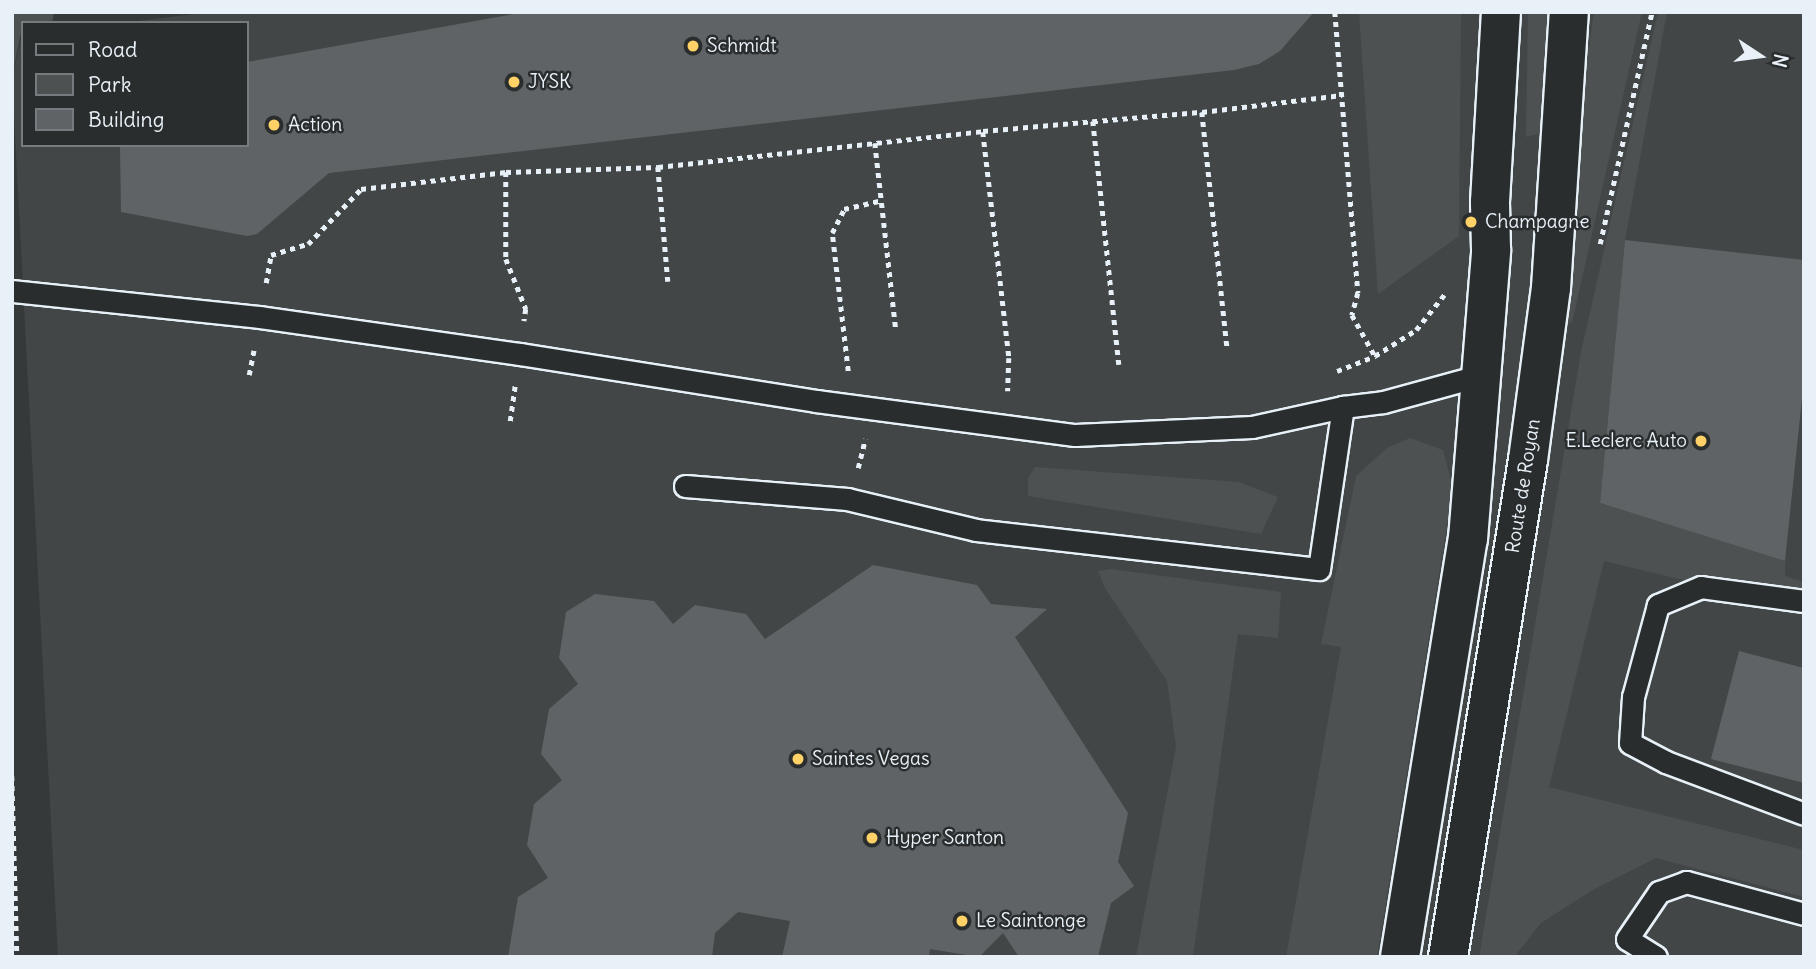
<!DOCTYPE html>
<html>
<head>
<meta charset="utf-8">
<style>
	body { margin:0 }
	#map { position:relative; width:1816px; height:969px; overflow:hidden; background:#35393a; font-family:Delius,sans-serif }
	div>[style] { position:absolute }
	.built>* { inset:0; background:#424647 }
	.green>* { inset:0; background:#4d5152 }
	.building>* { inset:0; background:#5f6365 }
	.path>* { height:4.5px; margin-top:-2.25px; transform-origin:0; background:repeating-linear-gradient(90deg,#e8f1f8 0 5px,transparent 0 10px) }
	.roads { filter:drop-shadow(2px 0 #e8f1f8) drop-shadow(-2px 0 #e8f1f8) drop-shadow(0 2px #e8f1f8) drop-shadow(0 -2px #e8f1f8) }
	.lane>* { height:21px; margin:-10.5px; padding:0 10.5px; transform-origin:10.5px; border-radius:10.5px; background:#2a2d2e }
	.secondary>* { height:38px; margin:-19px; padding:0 19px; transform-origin:19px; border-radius:19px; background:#2a2d2e }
	.dots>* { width:19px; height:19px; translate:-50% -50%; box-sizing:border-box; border:4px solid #2a2d2e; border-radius:50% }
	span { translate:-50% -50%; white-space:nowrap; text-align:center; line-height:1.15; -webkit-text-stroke:5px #2a2d2e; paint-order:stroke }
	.poi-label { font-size:19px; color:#e8f1f8 }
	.left { translate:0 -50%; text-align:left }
	.right { translate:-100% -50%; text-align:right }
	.street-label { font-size:19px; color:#e8f1f8 }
	.frame { position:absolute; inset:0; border:14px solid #e8f1f8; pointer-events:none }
	.legend { position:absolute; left:21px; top:21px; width:228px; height:126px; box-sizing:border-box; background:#2a2d2e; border:2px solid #767b7f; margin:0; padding:9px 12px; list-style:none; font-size:21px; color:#e8f1f8 }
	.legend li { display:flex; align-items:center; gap:14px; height:35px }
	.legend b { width:35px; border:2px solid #767b7f }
	.north { position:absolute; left:1725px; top:21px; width:70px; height:70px; -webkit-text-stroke:5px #2a2d2e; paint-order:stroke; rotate:103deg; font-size:19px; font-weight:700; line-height:28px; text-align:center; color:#e8f1f8 }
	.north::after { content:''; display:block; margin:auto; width:24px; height:32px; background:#e8f1f8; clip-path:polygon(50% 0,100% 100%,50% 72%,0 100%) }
</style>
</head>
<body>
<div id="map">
	<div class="built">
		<i style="clip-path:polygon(210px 12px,1804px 12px,1804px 957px,58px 957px,12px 76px,22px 35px,23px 145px,247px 145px,247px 23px,122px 23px)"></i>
	</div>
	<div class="green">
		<i style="clip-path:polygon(12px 12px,54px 12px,52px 23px,23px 23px,12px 76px)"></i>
		<i style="clip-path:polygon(1359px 12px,1461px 12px,1459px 236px,1378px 294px)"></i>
		<i style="clip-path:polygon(1528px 12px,1547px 12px,1542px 133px,1526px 137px)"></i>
		<i style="clip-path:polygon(1594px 12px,1642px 12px,1572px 323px,1564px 322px,1578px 124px)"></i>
		<i style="clip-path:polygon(1658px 12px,1667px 12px,1625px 240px,1600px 503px,1785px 561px,1785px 576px,1804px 582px,1804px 609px,1604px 561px,1549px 787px,1804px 850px,1804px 897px,1656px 858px,1591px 891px,1541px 923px,1514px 957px,1479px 957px,1581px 352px)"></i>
		<i style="clip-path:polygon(1410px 438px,1443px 450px,1453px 488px,1377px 957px,1286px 957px,1341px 647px,1321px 644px,1356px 476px,1387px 448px)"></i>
		<i style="clip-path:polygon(1035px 467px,1239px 482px,1278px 497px,1261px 534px,1028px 496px,1028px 478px)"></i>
		<i style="clip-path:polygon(1111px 569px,1281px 592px,1278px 638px,1238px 634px,1193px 957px,1136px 957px,1176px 747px,1167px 681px,1105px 588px,1098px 571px)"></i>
	</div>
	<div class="building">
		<i style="clip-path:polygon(525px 12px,1314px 12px,1280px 51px,1259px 64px,1234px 70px,329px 173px,257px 234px,247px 236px,121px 212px,120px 145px,247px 145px,247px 62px)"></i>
		<i style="clip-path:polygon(1625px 240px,1804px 260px,1804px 379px,1785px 561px,1600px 503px)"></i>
		<i style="clip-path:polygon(873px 565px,977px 585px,991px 604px,1047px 609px,1015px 637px,1128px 813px,1118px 862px,1134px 886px,1111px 903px,1098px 957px,1019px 957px,1003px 933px,979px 957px,930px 949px,929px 957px,782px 957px,790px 921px,738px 912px,715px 933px,712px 957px,508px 957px,518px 897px,548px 878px,527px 845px,534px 804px,562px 780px,541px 754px,549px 709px,578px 684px,559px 658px,566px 612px,595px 594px,654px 601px,673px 624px,695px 605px,746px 614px,765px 639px)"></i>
		<i style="clip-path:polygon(1739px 651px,1804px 668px,1804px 783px,1711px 759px)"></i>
	</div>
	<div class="path">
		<i style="left:1335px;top:12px;width:282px;rotate:85.3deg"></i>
		<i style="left:1358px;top:293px;width:23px;rotate:105deg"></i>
		<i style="left:1352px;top:315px;width:47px;rotate:60.7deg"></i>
		<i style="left:1202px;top:112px;width:236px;rotate:83.9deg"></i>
		<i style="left:1093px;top:121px;width:245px;rotate:83.9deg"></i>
		<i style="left:983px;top:132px;width:227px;rotate:83.4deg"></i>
		<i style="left:1009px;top:358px;width:33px;rotate:92deg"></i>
		<i style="left:875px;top:143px;width:188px;rotate:83.6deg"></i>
		<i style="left:658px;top:167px;width:115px;rotate:85deg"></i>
		<i style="left:506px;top:172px;width:87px;rotate:90deg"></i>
		<i style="left:506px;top:259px;width:54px;rotate:68.2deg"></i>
		<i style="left:526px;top:309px;width:12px;rotate:99deg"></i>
		<i style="left:1600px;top:244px;width:238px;rotate:-77.4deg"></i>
		<i style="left:266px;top:283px;width:28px;rotate:-80deg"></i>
		<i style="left:271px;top:255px;width:39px;rotate:-17deg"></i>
		<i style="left:308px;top:244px;width:76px;rotate:-46.1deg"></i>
		<i style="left:361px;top:189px;width:146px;rotate:-6.7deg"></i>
		<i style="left:506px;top:172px;width:152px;rotate:-1.9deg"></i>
		<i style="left:658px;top:167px;width:327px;rotate:-6.3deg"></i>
		<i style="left:983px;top:131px;width:220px;rotate:-5deg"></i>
		<i style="left:1202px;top:112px;width:141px;rotate:-6.9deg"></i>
		<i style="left:848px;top:371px;width:139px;rotate:-96.6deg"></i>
		<i style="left:832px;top:233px;width:27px;rotate:-63deg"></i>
		<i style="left:844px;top:209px;width:39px;rotate:-13deg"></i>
		<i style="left:1337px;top:371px;width:41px;rotate:-21.5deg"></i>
		<i style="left:1375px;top:356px;width:49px;rotate:-32.4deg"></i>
		<i style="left:1416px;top:330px;width:45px;rotate:-51.3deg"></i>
		<i style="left:249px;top:375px;width:25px;rotate:-79deg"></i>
		<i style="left:510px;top:421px;width:36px;rotate:-82deg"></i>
		<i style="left:858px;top:468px;width:30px;rotate:-76deg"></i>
		<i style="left:12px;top:776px;width:181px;rotate:88.4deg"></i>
	</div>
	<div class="roads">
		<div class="lane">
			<i style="left:12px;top:291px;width:249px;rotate:6deg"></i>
			<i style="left:260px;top:317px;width:263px;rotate:8.1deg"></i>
			<i style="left:520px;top:354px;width:300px;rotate:9deg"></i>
			<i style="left:816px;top:401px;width:261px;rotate:7.5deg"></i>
			<i style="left:1075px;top:435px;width:177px;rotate:-2.6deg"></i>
			<i style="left:1252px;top:427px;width:93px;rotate:-12.4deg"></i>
			<i style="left:685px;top:486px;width:163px;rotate:4.6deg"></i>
			<i style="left:847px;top:499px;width:133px;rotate:13.5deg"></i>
			<i style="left:976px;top:530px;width:345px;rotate:6.5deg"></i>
			<i style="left:1319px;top:569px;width:164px;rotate:-81.6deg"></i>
			<i style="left:1343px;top:407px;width:40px;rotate:-7.1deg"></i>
			<i style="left:1383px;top:402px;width:103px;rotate:-15.3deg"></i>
			<i style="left:1804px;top:601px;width:104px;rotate:-172.3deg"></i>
			<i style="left:1701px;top:587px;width:47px;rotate:157.3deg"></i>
			<i style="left:1658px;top:605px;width:95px;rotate:105.2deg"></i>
			<i style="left:1633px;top:697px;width:46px;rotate:93.7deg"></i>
			<i style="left:1630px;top:743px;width:41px;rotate:27.8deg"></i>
			<i style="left:1666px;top:762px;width:147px;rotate:20.6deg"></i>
			<i style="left:1656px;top:957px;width:34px;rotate:-148deg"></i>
			<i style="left:1627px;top:939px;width:57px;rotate:-55.8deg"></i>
			<i style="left:1659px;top:892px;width:29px;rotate:-20deg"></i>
			<i style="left:1686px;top:882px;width:122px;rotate:15.2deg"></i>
		</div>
		<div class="secondary">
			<i style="left:1400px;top:957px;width:423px;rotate:-80.8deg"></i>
			<i style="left:1468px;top:539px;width:290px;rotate:-85.4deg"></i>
			<i style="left:1491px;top:250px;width:48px;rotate:-91.2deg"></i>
			<i style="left:1490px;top:202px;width:190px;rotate:-86.7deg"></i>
			<i style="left:1448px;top:957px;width:503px;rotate:-80.86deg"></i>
			<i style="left:1528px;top:460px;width:174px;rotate:-82.4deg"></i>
			<i style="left:1551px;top:288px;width:277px;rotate:-86.3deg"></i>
		</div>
	</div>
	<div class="dots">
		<i style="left:693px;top:46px;background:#ffd166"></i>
		<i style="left:514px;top:82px;background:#ffd166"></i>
		<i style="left:274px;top:125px;background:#ffd166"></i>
		<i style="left:1471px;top:222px;background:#ffd166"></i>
		<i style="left:1701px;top:441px;background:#ffd166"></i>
		<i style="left:798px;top:759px;background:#ffd166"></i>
		<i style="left:872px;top:838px;background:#ffd166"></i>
		<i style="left:962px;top:921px;background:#ffd166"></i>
	</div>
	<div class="poi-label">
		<span class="left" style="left:707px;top:46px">Schmidt</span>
		<span class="left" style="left:528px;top:82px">JYSK</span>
		<span class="left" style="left:288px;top:125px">Action</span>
		<span class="left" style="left:1485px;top:222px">Champagne</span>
		<span class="right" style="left:1687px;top:441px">E.Leclerc Auto</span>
		<span class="left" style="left:812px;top:759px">Saintes Vegas</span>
		<span class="left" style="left:886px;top:838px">Hyper Santon</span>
		<span class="left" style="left:976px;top:921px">Le Saintonge</span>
	</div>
	<div class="street-label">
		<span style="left:1523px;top:486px;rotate:-81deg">Route de Royan</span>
	</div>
	<div class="frame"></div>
	<ul class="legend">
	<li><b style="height:9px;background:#2a2d2e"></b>Road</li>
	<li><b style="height:19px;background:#4d5152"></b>Park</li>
	<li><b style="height:19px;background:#5f6365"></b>Building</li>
	</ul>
	<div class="north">N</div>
</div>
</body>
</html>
